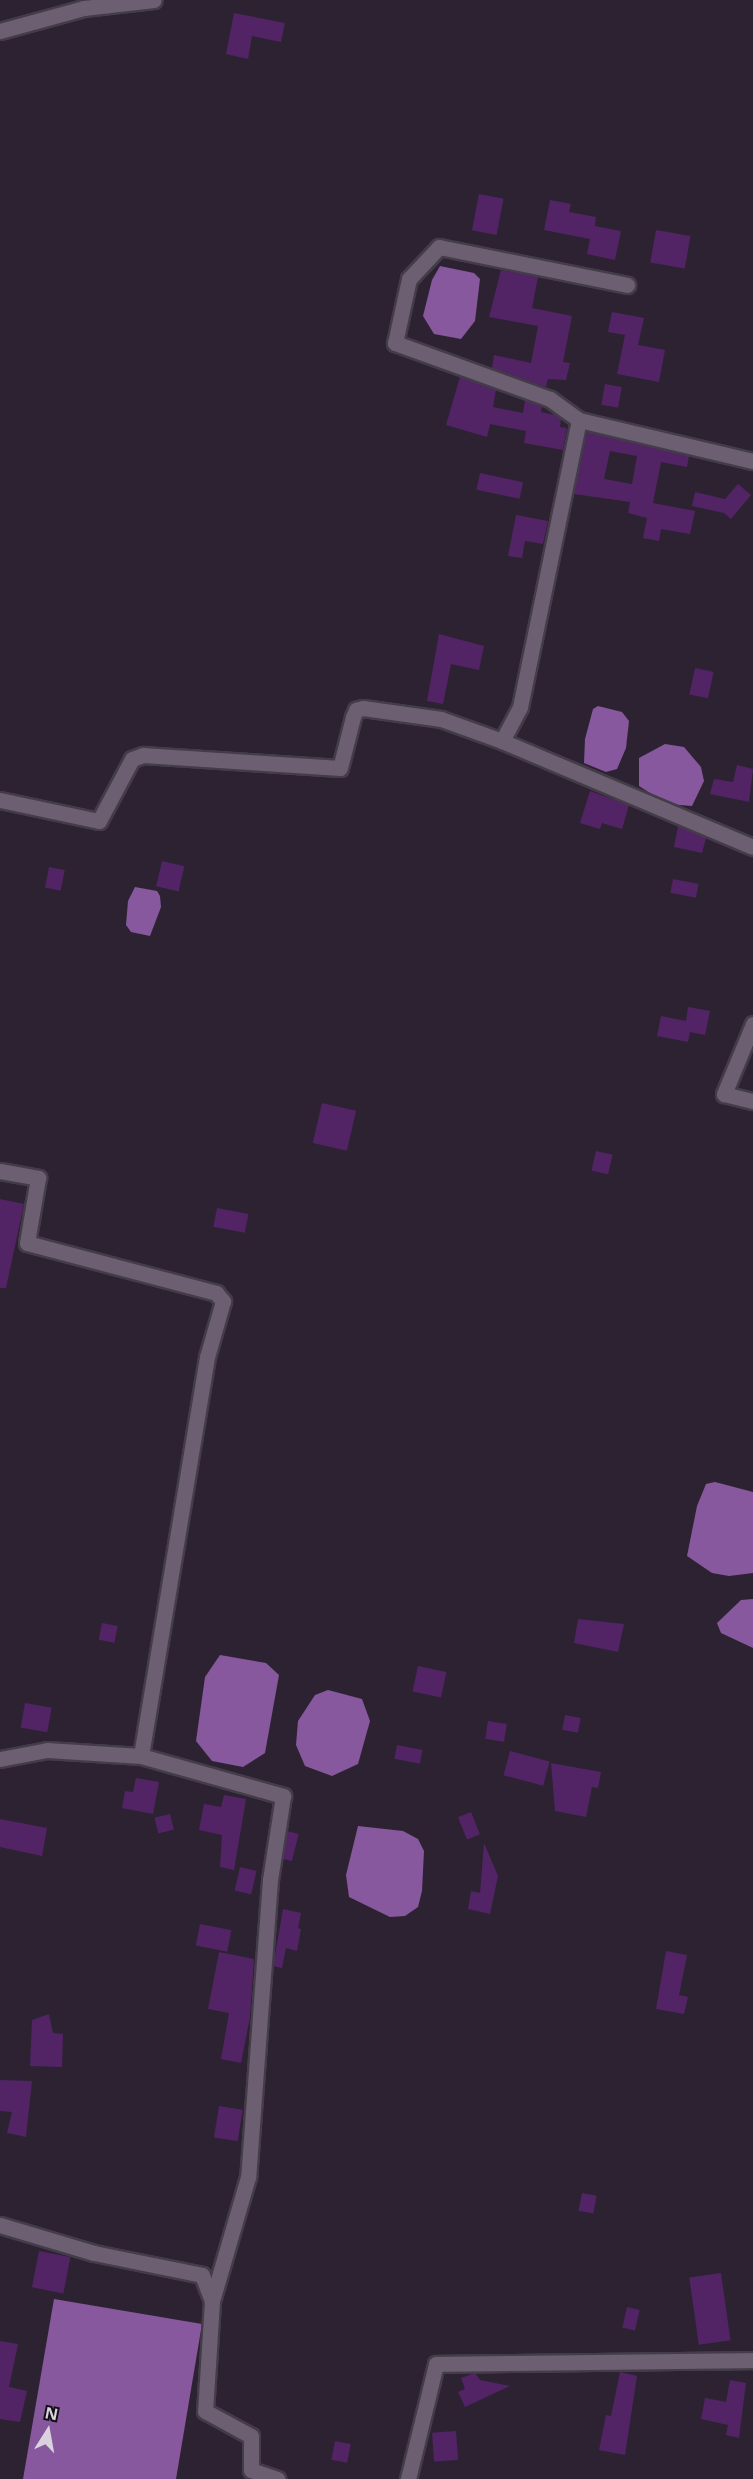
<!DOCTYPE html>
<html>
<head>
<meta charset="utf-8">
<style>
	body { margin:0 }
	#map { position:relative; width:753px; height:2479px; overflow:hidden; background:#2d2232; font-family:"Open Sans",sans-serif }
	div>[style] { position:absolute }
	.water>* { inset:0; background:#87589e }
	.building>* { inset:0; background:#522466; transform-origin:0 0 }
	.roads { filter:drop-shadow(2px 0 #443c48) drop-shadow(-2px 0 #443c48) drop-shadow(0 2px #443c48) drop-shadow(0 -2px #443c48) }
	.street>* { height:15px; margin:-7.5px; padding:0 7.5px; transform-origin:7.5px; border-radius:7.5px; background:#6b5f71 }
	span { translate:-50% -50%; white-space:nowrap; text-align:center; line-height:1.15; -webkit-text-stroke:6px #120e15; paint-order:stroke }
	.north { position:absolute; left:18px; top:2401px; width:60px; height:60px; -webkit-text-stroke:4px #120e15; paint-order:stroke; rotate:11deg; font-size:16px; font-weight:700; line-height:24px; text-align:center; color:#dad3de }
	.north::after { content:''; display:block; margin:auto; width:21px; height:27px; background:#dad3de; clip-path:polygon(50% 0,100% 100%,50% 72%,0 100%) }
</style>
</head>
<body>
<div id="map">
	<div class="water">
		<i style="clip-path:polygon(440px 266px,474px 273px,480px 279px,475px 321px,461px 339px,434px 334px,423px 316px,432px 280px)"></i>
		<i style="clip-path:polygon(598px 706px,622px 712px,629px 721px,626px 748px,617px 769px,606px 772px,584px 763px,585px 739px,593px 709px)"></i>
		<i style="clip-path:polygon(665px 744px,684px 747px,701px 767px,704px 781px,692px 806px,667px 804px,639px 786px,639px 758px)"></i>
		<i style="clip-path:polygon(135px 887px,157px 891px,160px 896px,161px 907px,150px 936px,131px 932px,126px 925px,128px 901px)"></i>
		<i style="clip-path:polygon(715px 1482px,753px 1492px,753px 1573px,729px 1576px,712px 1573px,687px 1556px,697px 1506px,706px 1484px)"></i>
		<i style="clip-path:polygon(753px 1599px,753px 1648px,721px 1633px,717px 1623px,741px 1600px)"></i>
		<i style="clip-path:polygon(220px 1655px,266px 1663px,279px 1675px,265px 1753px,243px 1767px,212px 1761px,196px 1741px,205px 1677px)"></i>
		<i style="clip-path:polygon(328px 1690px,362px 1699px,370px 1721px,358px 1764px,332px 1776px,305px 1766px,296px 1745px,298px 1721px,315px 1695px)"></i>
		<i style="clip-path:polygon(358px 1826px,403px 1831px,418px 1839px,424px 1851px,422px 1891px,418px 1907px,405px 1916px,390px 1917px,349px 1897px,346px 1875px)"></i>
		<i style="clip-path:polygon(54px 2299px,202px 2324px,176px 2479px,23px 2479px)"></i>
	</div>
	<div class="building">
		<i style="clip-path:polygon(234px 13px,285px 23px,281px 42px,252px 36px,248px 59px,226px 54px)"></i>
		<i style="left:479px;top:194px;width:25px;height:37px;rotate:11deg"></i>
		<i style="clip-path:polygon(550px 200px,571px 204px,569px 212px,596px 217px,595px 226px,621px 231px,615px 260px,587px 254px,590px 239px,544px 230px)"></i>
		<i style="left:656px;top:230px;width:35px;height:33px;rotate:10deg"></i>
		<i style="clip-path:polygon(501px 270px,538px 277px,532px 308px,572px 316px,563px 362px,570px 363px,566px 380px,548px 379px,546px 387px,492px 368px,494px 355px,531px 363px,538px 326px,489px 317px)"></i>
		<i style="clip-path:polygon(612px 312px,644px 318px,638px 345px,665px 350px,659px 382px,617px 374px,625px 335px,608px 332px)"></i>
		<i style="clip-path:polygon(460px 377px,496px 390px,493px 407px,523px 413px,525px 400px,542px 407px,541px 412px,555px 415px,561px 419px,560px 427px,567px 428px,563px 450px,524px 443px,526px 431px,490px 424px,487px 437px,446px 425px)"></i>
		<i style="left:605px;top:384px;width:17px;height:21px;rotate:10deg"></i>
		<i style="clip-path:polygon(evenodd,587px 432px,689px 456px,687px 467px,661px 462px,653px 503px,695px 511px,690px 534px,661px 529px,659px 541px,643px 538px,647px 518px,628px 513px,630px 502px,574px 494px,587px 432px,610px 451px,637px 456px,632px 484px,604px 479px,610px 451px)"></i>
		<i style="left:480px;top:473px;width:44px;height:17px;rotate:12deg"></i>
		<i style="clip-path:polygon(738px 484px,751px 495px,731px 519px,724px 513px,692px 506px,695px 492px,725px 499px)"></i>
		<i style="clip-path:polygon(516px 515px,548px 521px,543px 544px,525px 541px,522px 558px,508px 556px)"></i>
		<i style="clip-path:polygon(439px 634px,484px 646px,479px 670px,451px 664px,443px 704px,427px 701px)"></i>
		<i style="left:695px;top:668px;width:19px;height:27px;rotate:12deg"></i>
		<i style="clip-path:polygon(737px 765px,753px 769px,749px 802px,710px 794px,714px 779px,733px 782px)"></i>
		<i style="clip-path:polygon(590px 791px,629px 805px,622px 829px,602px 823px,600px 829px,580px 823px)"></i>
		<i style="clip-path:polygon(678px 826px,706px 838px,702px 853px,674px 847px)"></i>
		<i style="left:162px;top:861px;width:23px;height:26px;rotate:13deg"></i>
		<i style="left:49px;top:867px;width:16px;height:21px;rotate:11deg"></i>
		<i style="left:673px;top:879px;width:26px;height:14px;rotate:11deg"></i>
		<i style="clip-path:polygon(688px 1007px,710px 1011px,705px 1035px,690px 1032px,688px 1042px,657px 1036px,661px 1016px,686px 1021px)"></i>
		<i style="left:322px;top:1103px;width:35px;height:41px;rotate:13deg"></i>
		<i style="left:596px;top:1151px;width:17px;height:20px;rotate:13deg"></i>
		<i style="clip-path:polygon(0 1199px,24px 1204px,6px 1288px,0 1288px)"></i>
		<i style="left:217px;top:1208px;width:32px;height:19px;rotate:11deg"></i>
		<i style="clip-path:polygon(578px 1619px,624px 1624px,618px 1652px,574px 1643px)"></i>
		<i style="left:102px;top:1623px;width:16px;height:17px;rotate:11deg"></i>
		<i style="left:418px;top:1666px;width:29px;height:26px;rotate:12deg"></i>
		<i style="left:25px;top:1703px;width:27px;height:25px;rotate:10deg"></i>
		<i style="left:565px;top:1715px;width:16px;height:15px;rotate:11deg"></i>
		<i style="left:488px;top:1721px;width:19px;height:18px;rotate:9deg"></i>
		<i style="left:397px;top:1745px;width:26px;height:14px;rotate:11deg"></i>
		<i style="left:510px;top:1751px;width:41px;height:25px;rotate:15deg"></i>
		<i style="clip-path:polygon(551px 1763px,601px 1772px,598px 1788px,592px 1787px,586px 1817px,555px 1811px)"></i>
		<i style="clip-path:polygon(136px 1778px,159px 1782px,153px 1814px,122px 1808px,125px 1791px,133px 1792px)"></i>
		<i style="clip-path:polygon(224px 1795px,246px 1799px,234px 1870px,220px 1867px,222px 1835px,199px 1830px,204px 1804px,221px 1807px)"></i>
		<i style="left:471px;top:1812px;width:24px;height:14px;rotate:68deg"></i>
		<i style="left:170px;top:1814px;width:16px;height:16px;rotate:76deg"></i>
		<i style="clip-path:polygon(0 1819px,47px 1828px,42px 1856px,0 1847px)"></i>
		<i style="left:287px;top:1831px;width:12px;height:28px;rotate:14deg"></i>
		<i style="clip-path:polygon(484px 1843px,498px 1876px,490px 1914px,468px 1909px,471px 1891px,480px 1893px)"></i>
		<i style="left:240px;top:1867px;width:17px;height:24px;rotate:13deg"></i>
		<i style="clip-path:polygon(283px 1909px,301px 1913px,298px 1928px,301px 1929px,297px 1951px,286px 1948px,282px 1968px,273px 1966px)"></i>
		<i style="left:200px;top:1924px;width:32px;height:22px;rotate:11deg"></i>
		<i style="clip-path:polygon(666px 1951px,687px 1955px,679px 1995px,688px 1997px,684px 2014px,656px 2009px)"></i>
		<i style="clip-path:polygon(219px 1952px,254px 1959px,250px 2017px,241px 2063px,221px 2059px,229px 2013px,208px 2009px)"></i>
		<i style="clip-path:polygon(49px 2014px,53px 2033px,63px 2034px,62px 2067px,30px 2066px,32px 2020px)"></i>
		<i style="clip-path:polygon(0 2080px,32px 2081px,26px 2137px,7px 2133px,12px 2112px,0 2111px)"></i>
		<i style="left:219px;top:2106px;width:24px;height:32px;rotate:9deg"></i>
		<i style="left:582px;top:2193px;width:15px;height:18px;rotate:11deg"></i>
		<i style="left:39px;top:2251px;width:32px;height:37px;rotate:11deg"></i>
		<i style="left:721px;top:2273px;width:68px;height:32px;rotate:82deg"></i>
		<i style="left:627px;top:2307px;width:13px;height:21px;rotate:13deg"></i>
		<i style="clip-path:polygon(0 2341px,18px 2344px,9px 2387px,27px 2391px,20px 2422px,0 2419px)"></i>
		<i style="clip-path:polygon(620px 2372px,637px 2376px,625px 2455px,599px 2450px,606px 2415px,611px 2416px)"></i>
		<i style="clip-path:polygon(475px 2373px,480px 2380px,510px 2386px,465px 2407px,458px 2392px,465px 2389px,461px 2378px)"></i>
		<i style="clip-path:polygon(730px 2380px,746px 2383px,739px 2438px,726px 2435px,728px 2425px,701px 2419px,705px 2398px,726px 2402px)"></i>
		<i style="left:456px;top:2431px;width:29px;height:24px;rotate:86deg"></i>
		<i style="left:335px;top:2441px;width:16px;height:19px;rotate:11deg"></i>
	</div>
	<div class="roads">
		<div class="street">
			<i style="left:0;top:31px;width:87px;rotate:-15.3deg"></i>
			<i style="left:84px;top:8px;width:70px;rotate:-6.5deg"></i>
			<i style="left:579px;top:420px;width:36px;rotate:-144deg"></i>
			<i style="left:550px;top:399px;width:165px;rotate:-160.1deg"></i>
			<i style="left:395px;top:343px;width:66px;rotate:-77.7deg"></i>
			<i style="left:409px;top:279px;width:44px;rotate:-46.8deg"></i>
			<i style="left:439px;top:247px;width:192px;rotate:11.4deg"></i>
			<i style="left:502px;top:741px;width:38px;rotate:-62deg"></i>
			<i style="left:520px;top:707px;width:293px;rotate:-78.4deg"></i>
			<i style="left:579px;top:420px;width:179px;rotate:13.3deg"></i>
			<i style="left:0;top:800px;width:101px;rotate:12deg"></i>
			<i style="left:99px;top:821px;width:70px;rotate:-62deg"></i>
			<i style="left:132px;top:759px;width:12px;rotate:-20deg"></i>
			<i style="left:143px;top:755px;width:197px;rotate:3.8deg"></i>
			<i style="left:340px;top:768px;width:53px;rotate:-75.7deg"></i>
			<i style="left:353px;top:717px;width:8px;rotate:-67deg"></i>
			<i style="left:356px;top:710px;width:7px;rotate:-16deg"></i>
			<i style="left:363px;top:708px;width:79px;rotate:8deg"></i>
			<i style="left:441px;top:719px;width:65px;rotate:19.8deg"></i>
			<i style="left:502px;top:741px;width:272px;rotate:22.9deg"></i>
			<i style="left:753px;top:1024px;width:76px;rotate:112.5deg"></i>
			<i style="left:724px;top:1094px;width:30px;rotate:14deg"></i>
			<i style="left:0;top:1171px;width:39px;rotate:10deg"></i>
			<i style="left:38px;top:1178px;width:66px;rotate:99.6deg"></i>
			<i style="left:27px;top:1243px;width:196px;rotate:14.8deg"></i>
			<i style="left:216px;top:1293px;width:11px;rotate:49deg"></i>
			<i style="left:223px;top:1301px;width:58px;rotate:105.9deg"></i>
			<i style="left:207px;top:1357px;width:404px;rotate:99.4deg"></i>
			<i style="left:141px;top:1756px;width:148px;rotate:15.7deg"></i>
			<i style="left:283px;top:1796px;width:85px;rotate:98.8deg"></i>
			<i style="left:270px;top:1880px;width:298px;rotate:94.2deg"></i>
			<i style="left:248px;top:2177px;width:129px;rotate:106.2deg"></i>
			<i style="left:0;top:1759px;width:48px;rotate:-10.8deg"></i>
			<i style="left:47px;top:1750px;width:94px;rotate:3.7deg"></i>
			<i style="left:0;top:2225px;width:98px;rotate:16.6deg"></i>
			<i style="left:94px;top:2253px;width:110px;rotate:11.5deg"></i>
			<i style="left:202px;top:2275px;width:28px;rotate:69deg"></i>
			<i style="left:212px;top:2301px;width:110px;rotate:93.6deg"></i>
			<i style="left:205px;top:2411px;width:52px;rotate:28.5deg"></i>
			<i style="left:251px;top:2436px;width:34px;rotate:90deg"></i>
			<i style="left:251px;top:2470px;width:28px;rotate:19deg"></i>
			<i style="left:408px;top:2479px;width:118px;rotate:-76.3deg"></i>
			<i style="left:436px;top:2364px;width:317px;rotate:-0.7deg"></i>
		</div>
	</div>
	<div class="north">N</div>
</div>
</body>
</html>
